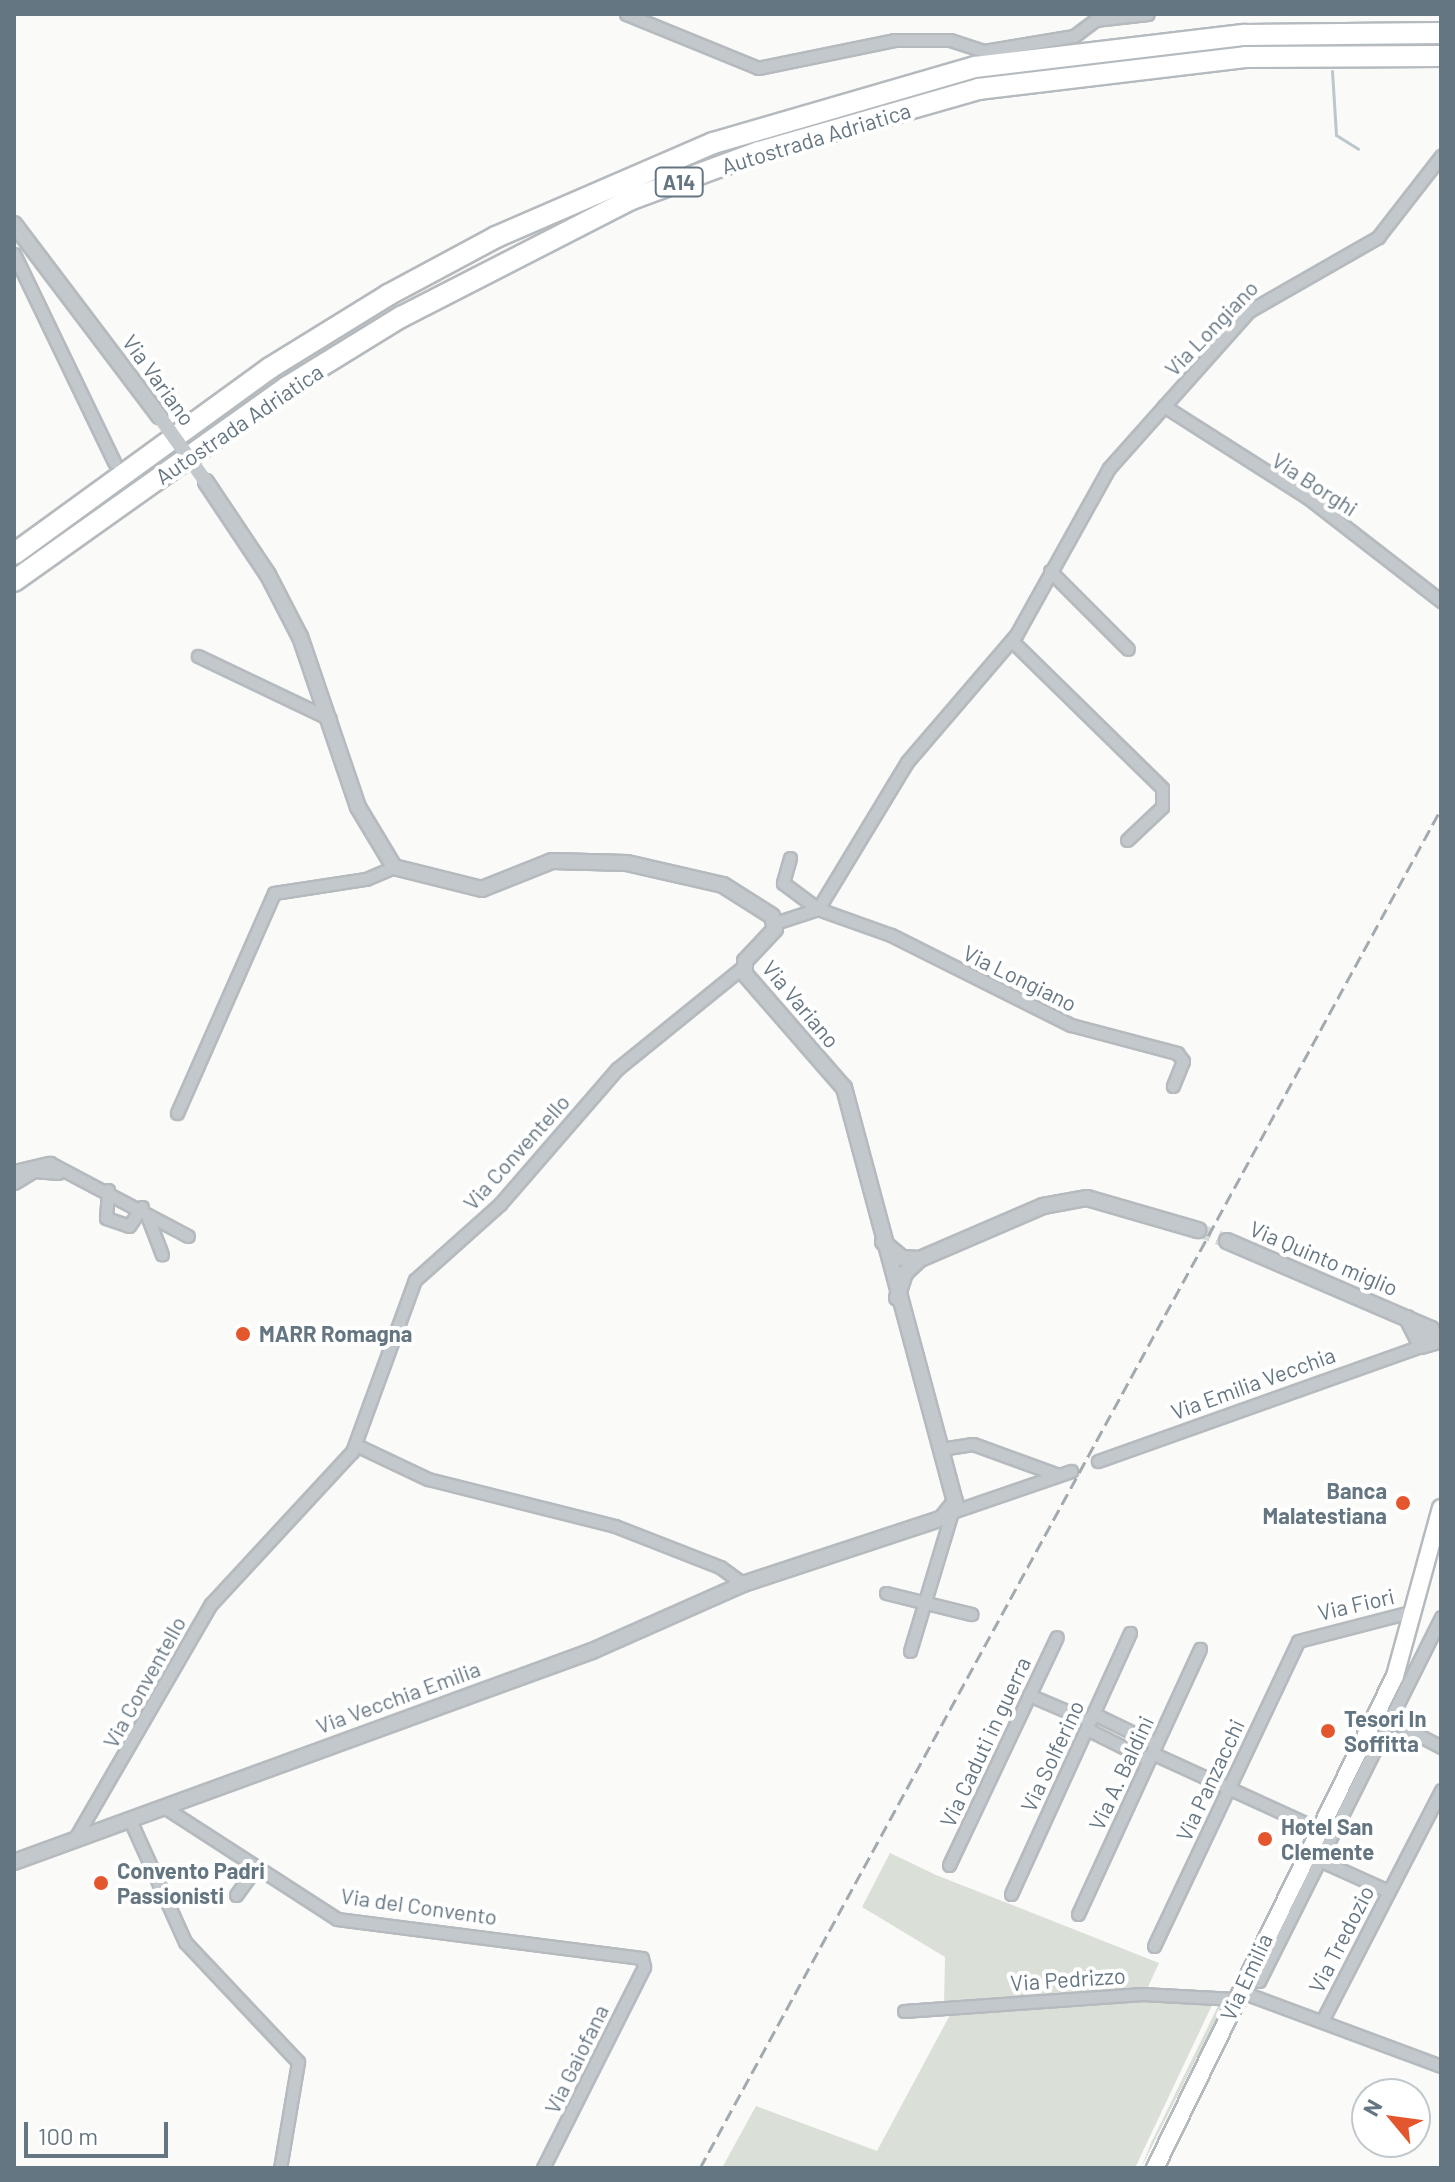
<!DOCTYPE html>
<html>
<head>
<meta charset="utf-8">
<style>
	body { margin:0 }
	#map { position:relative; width:1455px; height:2182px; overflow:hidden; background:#fafaf8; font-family:Barlow,sans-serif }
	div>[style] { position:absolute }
	.green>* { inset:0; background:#dadfd7 }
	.stream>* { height:3px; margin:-1.5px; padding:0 1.5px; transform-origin:1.5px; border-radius:1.5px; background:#bbc7cb }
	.tertiary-tunnel>* { height:14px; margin-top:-7px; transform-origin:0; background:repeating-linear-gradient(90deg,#d5d9db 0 14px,transparent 0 21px) }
	.roads { filter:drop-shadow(2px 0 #b5babe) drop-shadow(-2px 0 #b5babe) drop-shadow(0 2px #b5babe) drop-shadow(0 -2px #b5babe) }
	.minor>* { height:11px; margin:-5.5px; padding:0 5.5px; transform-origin:5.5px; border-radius:5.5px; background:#c3c8cc }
	.tertiary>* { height:14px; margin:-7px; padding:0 7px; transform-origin:7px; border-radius:7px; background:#c3c8cc }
	.primary>* { height:16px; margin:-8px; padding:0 8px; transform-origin:8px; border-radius:8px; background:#fff }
	.motorway>* { height:20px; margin:-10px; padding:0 10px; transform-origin:10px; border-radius:10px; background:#fff }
	.rail>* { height:3px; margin-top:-1.5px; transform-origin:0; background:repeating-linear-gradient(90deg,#a2aab0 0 12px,transparent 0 18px) }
	.tertiary-bridge>* { height:14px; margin:-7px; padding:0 7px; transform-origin:7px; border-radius:7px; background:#c3c8cc }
	.dots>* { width:22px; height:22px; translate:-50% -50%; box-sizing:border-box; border:4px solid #fff; border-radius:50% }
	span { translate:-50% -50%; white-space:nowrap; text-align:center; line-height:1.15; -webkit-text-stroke:8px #fff; paint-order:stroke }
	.shield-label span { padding:2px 6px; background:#fff; border:2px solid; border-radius:6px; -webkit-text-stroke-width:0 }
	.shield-label { font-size:20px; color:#657683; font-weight:700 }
	.street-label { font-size:22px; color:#657683 }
	.poi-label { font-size:22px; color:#657683; font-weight:700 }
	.left { translate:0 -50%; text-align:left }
	.right { translate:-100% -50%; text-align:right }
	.frame { position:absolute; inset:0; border:16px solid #657683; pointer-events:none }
	.north { position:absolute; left:1351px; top:2078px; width:80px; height:80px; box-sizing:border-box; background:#fff; border:2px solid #c1c8cd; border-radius:50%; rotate:299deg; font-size:22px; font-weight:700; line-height:32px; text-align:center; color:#657683 }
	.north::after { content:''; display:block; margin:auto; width:28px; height:36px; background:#e4572e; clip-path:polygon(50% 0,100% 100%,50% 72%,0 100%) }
	.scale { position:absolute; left:24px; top:2122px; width:144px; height:36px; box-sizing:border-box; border:4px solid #657683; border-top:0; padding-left:10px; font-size:24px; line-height:28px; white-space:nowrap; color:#657683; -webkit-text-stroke:6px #fff; paint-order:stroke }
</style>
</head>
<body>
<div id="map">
	<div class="green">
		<i style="clip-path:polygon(890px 1853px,936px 1875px,1159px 1963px,1147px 1989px,944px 2006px,945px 1957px,862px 1907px)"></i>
		<i style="clip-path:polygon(1140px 1999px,1213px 2003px,1135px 2168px,722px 2168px,756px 2106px,877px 2151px,951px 2013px)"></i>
		<i style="clip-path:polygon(1220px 2002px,1223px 2006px,1141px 2168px,1151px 2143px)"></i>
	</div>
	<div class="stream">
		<i style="left:1332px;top:71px;width:64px;rotate:86.4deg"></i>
		<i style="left:1336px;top:135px;width:26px;rotate:32deg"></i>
	</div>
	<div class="tertiary-tunnel">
		<i style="left:1198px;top:1230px;width:31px;rotate:21deg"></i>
	</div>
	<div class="roads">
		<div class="minor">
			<i style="left:626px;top:14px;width:143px;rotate:22.2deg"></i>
			<i style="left:758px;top:68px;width:139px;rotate:-11.6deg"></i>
			<i style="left:894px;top:40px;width:56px"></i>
			<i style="left:950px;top:40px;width:36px;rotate:18deg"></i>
			<i style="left:984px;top:51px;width:91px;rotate:-9.5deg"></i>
			<i style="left:1074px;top:36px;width:26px;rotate:-37deg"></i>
			<i style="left:1095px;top:20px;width:53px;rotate:-6.5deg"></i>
			<i style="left:14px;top:254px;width:231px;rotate:64.3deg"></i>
			<i style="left:1164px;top:406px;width:169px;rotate:32.5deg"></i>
			<i style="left:1307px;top:497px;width:170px;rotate:37.8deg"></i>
			<i style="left:1050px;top:571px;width:110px;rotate:45deg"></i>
			<i style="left:1012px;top:641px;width:210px;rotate:44.4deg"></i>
			<i style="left:1162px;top:788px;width:19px;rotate:90deg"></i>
			<i style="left:1162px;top:807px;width:48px;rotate:136.7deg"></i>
			<i style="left:198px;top:656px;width:146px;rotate:25.5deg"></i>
			<i style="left:790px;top:858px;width:26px;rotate:106deg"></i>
			<i style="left:783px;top:883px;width:44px;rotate:36.6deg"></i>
			<i style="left:818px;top:909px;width:77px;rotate:19.6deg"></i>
			<i style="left:891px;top:935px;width:201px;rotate:26.6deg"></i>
			<i style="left:1071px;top:1025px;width:110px;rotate:14.8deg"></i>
			<i style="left:1177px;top:1053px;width:10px;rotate:53deg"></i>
			<i style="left:1183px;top:1061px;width:27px;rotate:112deg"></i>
			<i style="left:775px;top:923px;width:45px;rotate:-18deg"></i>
			<i style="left:818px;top:909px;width:172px;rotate:-58.8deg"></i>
			<i style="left:907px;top:762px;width:167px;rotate:-49.4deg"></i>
			<i style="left:1016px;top:635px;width:191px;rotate:-60.9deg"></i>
			<i style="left:1109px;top:468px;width:210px;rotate:-48.3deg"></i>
			<i style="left:1249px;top:311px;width:149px;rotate:-29.8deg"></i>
			<i style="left:1378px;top:237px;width:103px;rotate:-52.1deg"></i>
			<i style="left:177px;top:1113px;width:240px;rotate:-66.2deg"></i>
			<i style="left:274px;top:893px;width:93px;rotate:-8.7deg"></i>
			<i style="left:366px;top:879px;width:30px;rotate:-23deg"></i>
			<i style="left:14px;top:1171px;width:37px;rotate:-13deg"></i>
			<i style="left:50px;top:1163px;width:156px;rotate:27.9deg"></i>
			<i style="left:14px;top:1183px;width:23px;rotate:-31deg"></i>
			<i style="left:34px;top:1171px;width:24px;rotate:5deg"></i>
			<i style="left:108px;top:1190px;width:28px;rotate:94deg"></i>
			<i style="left:106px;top:1218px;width:24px;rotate:19deg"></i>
			<i style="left:129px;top:1226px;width:23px;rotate:-56deg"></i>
			<i style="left:148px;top:1218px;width:39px;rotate:69deg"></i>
			<i style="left:356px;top:1445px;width:80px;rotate:25.3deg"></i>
			<i style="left:428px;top:1479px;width:193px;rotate:14.1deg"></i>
			<i style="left:615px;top:1526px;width:113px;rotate:21.3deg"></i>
			<i style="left:720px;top:1567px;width:29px;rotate:36deg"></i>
			<i style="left:941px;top:1449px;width:32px;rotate:-9deg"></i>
			<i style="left:973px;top:1444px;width:90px;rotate:20deg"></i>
			<i style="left:1098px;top:1461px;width:343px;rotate:-19.6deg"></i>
			<i style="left:886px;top:1593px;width:88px;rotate:13.9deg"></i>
			<i style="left:910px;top:1651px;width:145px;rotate:-73.2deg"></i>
			<i style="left:952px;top:1512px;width:126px;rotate:-19deg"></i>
			<i style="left:1029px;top:1695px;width:66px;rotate:23.1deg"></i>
			<i style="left:1094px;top:1714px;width:69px;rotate:25.8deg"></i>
			<i style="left:1390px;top:1720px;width:58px;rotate:27.9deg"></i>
			<i style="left:1087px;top:1729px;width:69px;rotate:26.6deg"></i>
			<i style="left:1152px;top:1753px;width:180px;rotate:24.6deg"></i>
			<i style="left:164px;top:1807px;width:206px;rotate:32.9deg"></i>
			<i style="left:337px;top:1919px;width:307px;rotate:7.3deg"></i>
			<i style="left:642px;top:1958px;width:9px;rotate:77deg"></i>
			<i style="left:644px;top:1967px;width:225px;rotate:116.7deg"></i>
			<i style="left:130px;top:1820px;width:134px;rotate:65.7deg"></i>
			<i style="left:185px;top:1942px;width:165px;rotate:46.7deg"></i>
			<i style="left:298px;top:2062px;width:108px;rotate:99.6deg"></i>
			<i style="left:74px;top:1840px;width:273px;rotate:-59.9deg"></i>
			<i style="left:211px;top:1604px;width:207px;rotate:-47.2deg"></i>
			<i style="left:352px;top:1452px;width:183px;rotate:-69.9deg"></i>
			<i style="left:415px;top:1280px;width:114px;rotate:-41.8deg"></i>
			<i style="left:500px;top:1204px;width:179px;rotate:-49.1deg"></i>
			<i style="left:617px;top:1069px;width:162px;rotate:-39deg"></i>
			<i style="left:1317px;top:1859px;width:78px;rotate:24.3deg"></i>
			<i style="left:949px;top:1865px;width:252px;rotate:-64.7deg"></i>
			<i style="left:1011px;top:1894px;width:287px;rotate:-65.5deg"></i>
			<i style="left:236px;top:1895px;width:34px;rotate:-54deg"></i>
			<i style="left:1078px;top:1914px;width:292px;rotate:-65.3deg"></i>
			<i style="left:1154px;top:1946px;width:337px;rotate:-64.7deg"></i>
			<i style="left:1298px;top:1641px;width:120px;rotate:-14.5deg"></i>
			<i style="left:1259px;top:1981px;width:407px;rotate:-63.4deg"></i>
			<i style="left:1239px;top:1991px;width:215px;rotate:20.4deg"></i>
			<i style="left:904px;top:2011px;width:239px;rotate:-4.1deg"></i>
			<i style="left:1142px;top:1994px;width:93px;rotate:3.1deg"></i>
			<i style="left:1322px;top:2021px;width:260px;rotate:-62.7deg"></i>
		</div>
		<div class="tertiary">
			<i style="left:14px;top:224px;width:241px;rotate:52.9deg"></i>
			<i style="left:1227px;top:1241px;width:222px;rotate:23.3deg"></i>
			<i style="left:883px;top:1242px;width:25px;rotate:40deg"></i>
			<i style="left:902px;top:1258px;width:18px;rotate:3deg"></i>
			<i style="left:920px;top:1259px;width:21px;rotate:137deg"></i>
			<i style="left:905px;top:1273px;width:26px;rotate:108deg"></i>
			<i style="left:920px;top:1259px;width:134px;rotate:-23.3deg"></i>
			<i style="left:1043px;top:1206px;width:45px;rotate:-10.3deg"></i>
			<i style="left:1087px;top:1198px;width:116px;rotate:16.1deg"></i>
			<i style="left:1407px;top:1318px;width:31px;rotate:63deg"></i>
			<i style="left:1421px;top:1346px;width:18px;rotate:-16deg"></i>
			<i style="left:1438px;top:1341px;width:14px;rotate:-120deg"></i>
			<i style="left:1431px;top:1329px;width:14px;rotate:155deg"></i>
			<i style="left:14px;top:1862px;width:615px;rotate:-20.05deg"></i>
			<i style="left:592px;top:1651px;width:165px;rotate:-23.9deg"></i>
			<i style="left:743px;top:1584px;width:210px;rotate:-18.3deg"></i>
			<i style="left:942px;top:1518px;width:21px;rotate:-51deg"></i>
			<i style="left:955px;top:1502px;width:429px;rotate:-105deg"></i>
			<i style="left:844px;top:1088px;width:151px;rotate:-131deg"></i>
			<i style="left:745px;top:974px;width:13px;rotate:-90deg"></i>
			<i style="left:745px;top:961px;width:44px;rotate:-46.8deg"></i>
			<i style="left:775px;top:929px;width:13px;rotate:-103deg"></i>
			<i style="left:772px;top:916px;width:58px;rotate:-147.7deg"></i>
			<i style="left:723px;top:885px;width:98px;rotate:-167.1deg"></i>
			<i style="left:627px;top:863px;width:75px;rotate:-178.5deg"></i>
			<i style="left:552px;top:861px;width:75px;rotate:158.2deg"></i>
			<i style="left:482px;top:889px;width:91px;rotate:-166deg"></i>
			<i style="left:394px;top:867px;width:70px;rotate:-121deg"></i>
			<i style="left:358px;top:807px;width:180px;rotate:-108.8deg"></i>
			<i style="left:300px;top:637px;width:70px;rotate:-117.3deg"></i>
			<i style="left:268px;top:575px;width:112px;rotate:-123.7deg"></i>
		</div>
		<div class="primary">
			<i style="left:1155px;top:2168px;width:547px;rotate:-64deg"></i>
			<i style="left:1395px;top:1676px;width:174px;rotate:-74.7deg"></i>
		</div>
		<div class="motorway">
			<i style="left:14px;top:554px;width:316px;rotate:-36deg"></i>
			<i style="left:270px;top:368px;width:139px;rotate:-31.7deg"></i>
			<i style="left:388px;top:295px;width:123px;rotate:-28.2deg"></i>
			<i style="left:496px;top:237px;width:236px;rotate:-23.4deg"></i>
			<i style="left:713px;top:143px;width:273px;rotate:-16.2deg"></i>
			<i style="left:975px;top:67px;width:272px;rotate:-6.8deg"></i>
			<i style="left:1245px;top:35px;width:196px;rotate:-0.6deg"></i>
			<i style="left:14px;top:581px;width:335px;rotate:-35.4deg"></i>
			<i style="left:287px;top:387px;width:134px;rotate:-31.6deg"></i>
			<i style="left:401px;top:317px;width:259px;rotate:-27.1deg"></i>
			<i style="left:632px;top:199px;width:135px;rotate:-20.3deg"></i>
			<i style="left:759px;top:152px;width:228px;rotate:-16deg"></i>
			<i style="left:978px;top:89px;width:269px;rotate:-6.8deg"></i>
			<i style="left:1245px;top:57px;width:196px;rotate:-0.3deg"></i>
		</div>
	</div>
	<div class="rail">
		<i style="left:700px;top:2168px;width:1548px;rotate:-61.4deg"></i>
	</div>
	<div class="tertiary-bridge">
		<i style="left:159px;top:416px;width:81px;rotate:54.5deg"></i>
	</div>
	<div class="dots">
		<i style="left:243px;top:1334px;background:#e4572e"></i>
		<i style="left:1403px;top:1503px;background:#e4572e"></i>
		<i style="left:1328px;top:1731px;background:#e4572e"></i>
		<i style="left:1265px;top:1839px;background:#e4572e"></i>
		<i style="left:101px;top:1883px;background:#e4572e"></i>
	</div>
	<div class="shield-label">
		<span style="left:679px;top:182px">A14</span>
	</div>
	<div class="street-label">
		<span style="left:816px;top:138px;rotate:-17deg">Autostrada Adriatica</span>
		<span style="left:1211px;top:328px;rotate:-46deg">Via Longiano</span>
		<span style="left:159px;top:380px;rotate:54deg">Via Variano</span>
		<span style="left:239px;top:424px;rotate:-34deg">Autostrada Adriatica</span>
		<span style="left:1315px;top:484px;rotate:33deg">Via Borghi</span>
		<span style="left:1020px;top:978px;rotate:26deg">Via Longiano</span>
		<span style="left:801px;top:1004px;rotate:50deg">Via Variano</span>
		<span style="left:516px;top:1152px;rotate:-48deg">Via Conventello</span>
		<span style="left:1324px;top:1258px;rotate:23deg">Via Quinto miglio</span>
		<span style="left:1253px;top:1383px;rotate:-20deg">Via Emilia Vecchia</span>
		<span style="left:1356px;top:1604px;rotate:-13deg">Via Fiori</span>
		<span style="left:144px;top:1682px;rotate:-61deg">Via Conventello</span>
		<span style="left:398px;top:1697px;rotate:-20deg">Via Vecchia Emilia</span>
		<span style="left:985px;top:1742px;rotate:-65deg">Via Caduti in guerra</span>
		<span style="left:1052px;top:1756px;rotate:-65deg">Via Solferino</span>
		<span style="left:1121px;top:1773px;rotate:-65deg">Via A. Baldini</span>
		<span style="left:1210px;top:1780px;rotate:-65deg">Via Panzacchi</span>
		<span style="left:419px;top:1906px;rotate:8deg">Via del Convento</span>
		<span style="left:1341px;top:1939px;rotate:-63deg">Via Tredozio</span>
		<span style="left:1246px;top:1977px;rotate:-65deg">Via Emilia</span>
		<span style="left:1068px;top:1979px;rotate:-4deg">Via Pedrizzo</span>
		<span style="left:576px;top:2059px;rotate:-64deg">Via Gaiofana</span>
	</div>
	<div class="poi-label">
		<span class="left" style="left:259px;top:1334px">MARR Romagna</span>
		<span class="right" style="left:1387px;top:1503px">Banca<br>Malatestiana</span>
		<span class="left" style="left:1344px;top:1731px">Tesori In<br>Soffitta</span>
		<span class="left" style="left:1281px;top:1839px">Hotel San<br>Clemente</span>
		<span class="left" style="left:117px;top:1883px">Convento Padri<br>Passionisti</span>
	</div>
	<div class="frame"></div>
	<div class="north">N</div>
	<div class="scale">100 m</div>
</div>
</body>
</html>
